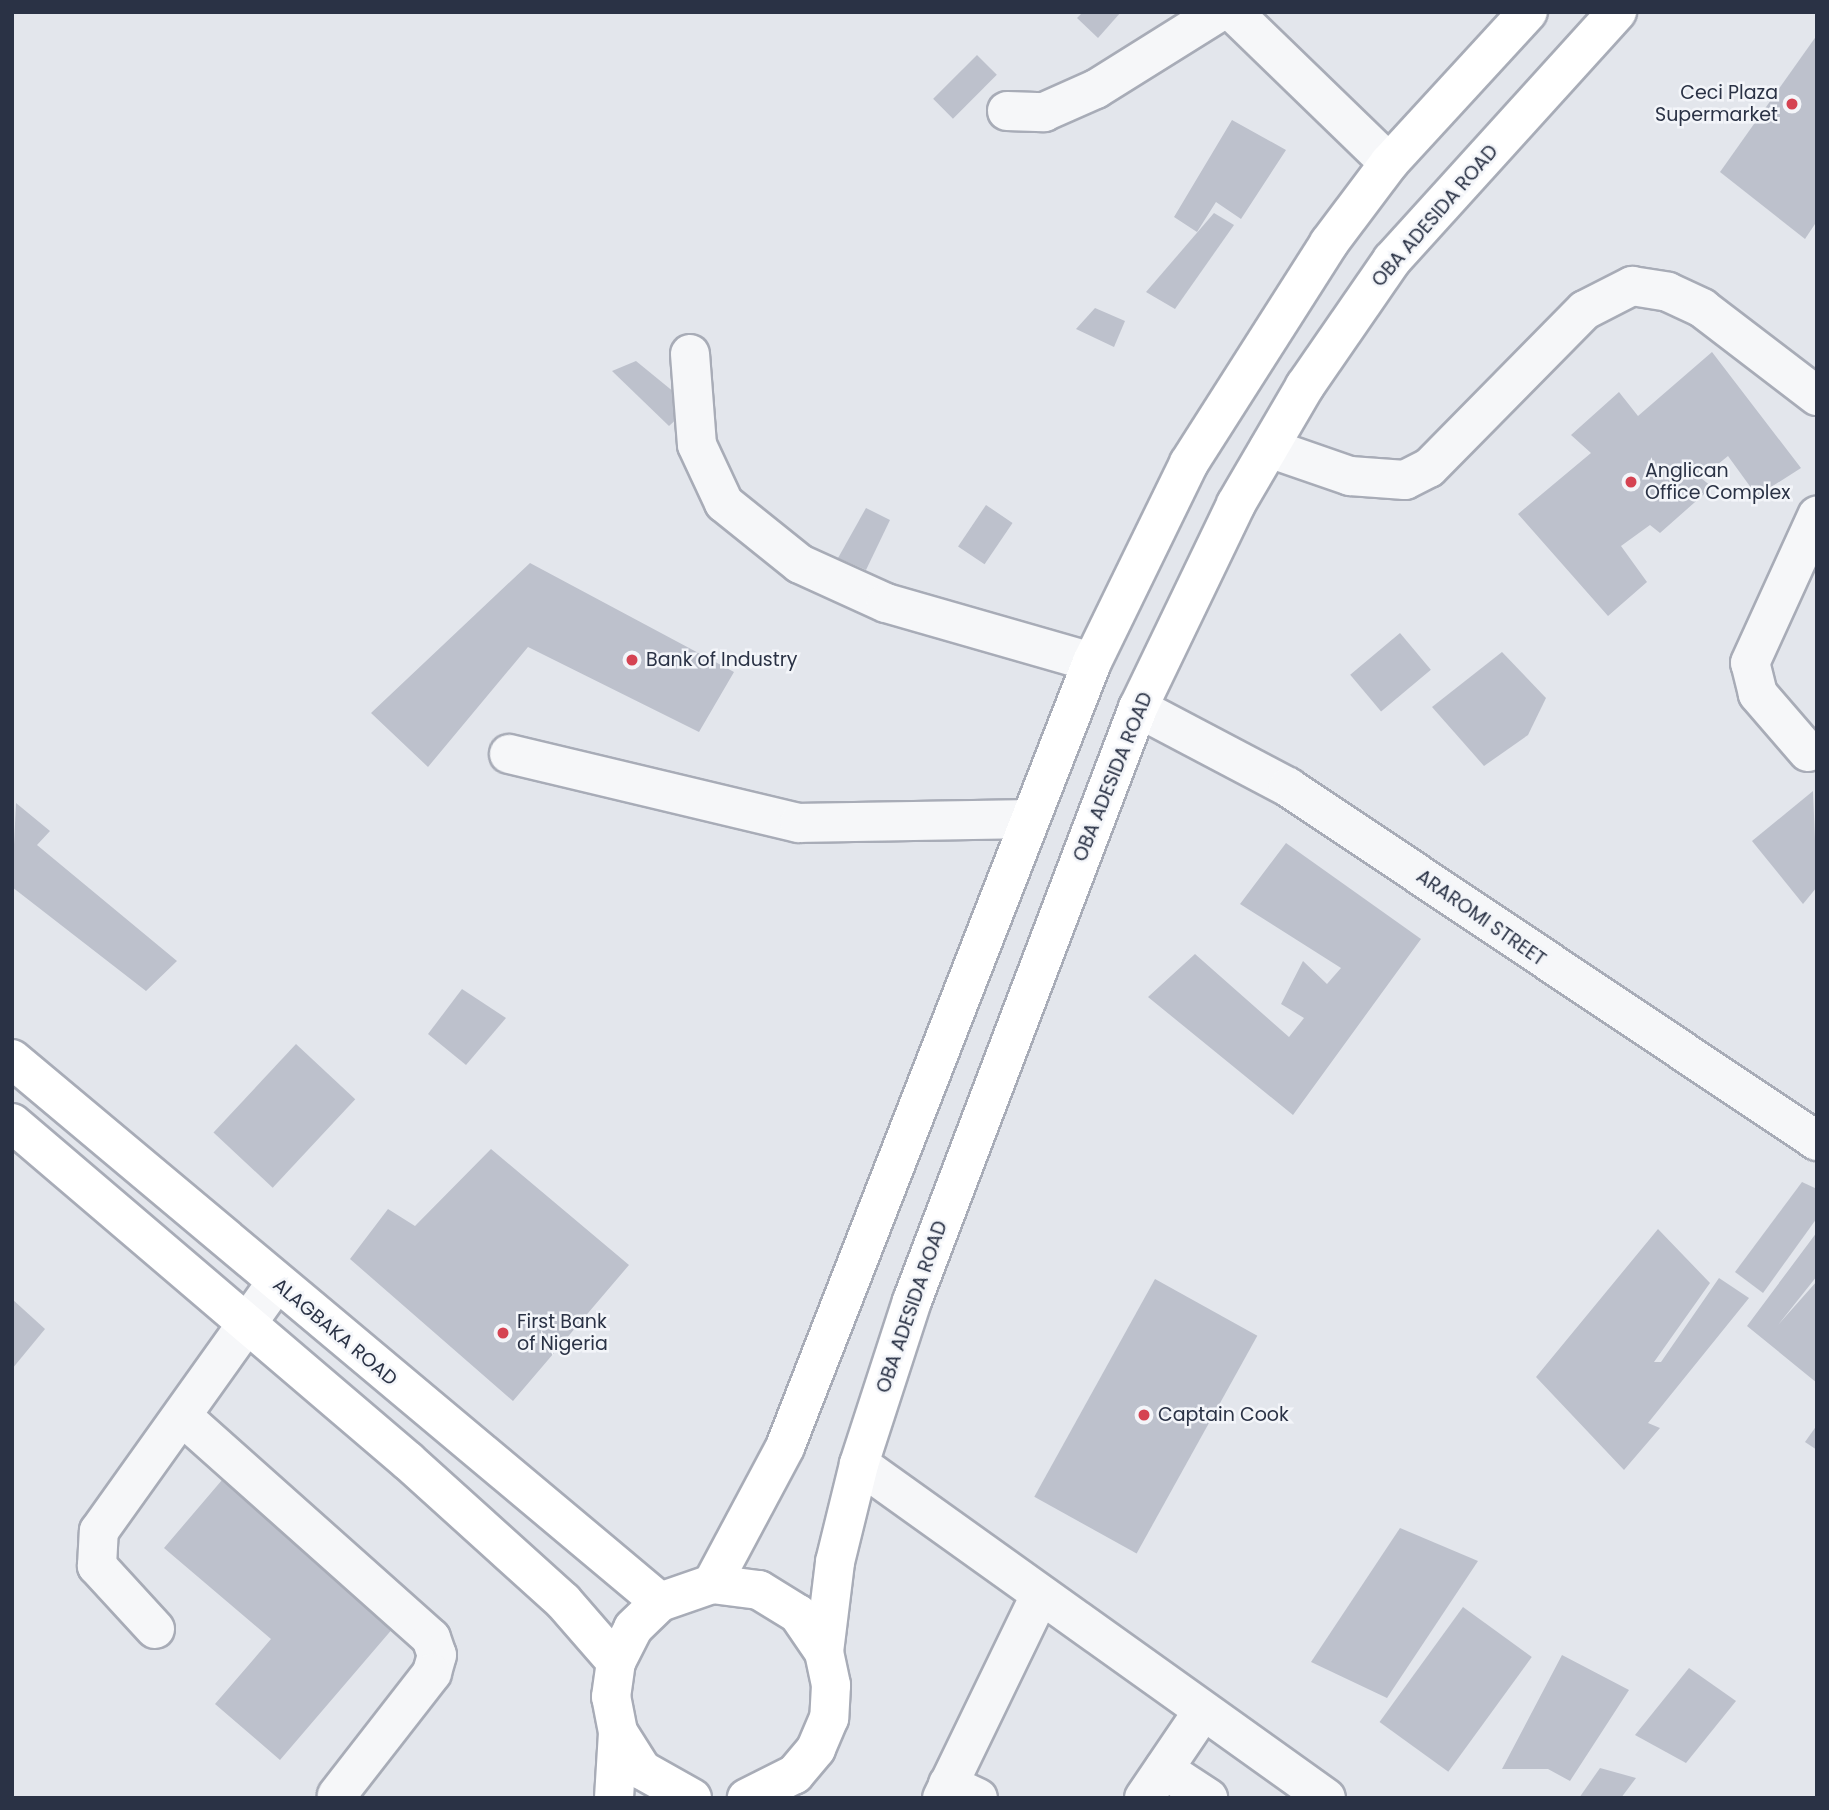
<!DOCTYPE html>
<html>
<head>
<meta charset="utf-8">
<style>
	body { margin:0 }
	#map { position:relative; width:1829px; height:1810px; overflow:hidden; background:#e3e6ec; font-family:Poppins,sans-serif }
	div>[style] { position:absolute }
	.building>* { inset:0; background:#bdc1cc; transform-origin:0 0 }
	.roads { filter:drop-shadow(2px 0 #a8acb7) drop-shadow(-2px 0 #a8acb7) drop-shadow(0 2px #a8acb7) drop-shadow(0 -2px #a8acb7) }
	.minor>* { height:38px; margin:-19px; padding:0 19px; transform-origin:19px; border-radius:19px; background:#f6f7f9 }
	.major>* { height:38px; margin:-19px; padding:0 19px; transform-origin:19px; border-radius:19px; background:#fff }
	.dots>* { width:19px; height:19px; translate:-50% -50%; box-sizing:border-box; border:4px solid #f3f5f9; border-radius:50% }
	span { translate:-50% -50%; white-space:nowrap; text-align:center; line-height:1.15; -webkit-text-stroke:5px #f3f5f9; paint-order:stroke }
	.poi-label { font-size:19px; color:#2a3245 }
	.right { translate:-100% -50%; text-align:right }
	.left { translate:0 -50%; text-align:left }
	.street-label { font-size:19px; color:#2a3245 }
	.frame { position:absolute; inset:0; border:14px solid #2a3245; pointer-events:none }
</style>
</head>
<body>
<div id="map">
	<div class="building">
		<i style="clip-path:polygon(1083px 12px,1121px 12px,1098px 38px,1077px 18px)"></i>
		<i style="clip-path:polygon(1817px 35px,1817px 221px,1805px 239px,1720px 172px)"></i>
		<i style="left:977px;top:55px;width:28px;height:62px;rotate:45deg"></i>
		<i style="clip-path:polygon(1232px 120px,1286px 150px,1241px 219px,1216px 202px,1197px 232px,1174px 217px)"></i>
		<i style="clip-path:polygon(1214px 213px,1234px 225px,1175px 309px,1146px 292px)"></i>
		<i style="clip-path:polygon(1095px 308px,1125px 321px,1114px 347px,1076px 329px)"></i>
		<i style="clip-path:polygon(1712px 352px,1801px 468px,1757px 496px,1728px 456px,1701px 478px,1712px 487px,1660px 533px,1650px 525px,1621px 546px,1647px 582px,1608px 616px,1518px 514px,1591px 453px,1571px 435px,1619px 392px,1638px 416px)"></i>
		<i style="clip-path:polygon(636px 361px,691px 406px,669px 426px,612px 371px)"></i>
		<i style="left:986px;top:505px;width:32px;height:50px;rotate:34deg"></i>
		<i style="clip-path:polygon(866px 508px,890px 520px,866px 570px,838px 558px)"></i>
		<i style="clip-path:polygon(530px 563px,734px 672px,699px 732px,528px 647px,428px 767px,371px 713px)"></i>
		<i style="left:1400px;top:633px;width:48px;height:65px;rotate:50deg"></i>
		<i style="clip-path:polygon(1502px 652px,1546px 698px,1528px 735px,1484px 766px,1432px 707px)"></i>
		<i style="clip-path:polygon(1813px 791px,1817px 887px,1803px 904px,1752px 841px)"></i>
		<i style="clip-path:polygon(16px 803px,50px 831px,37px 845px,177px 961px,146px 991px,12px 887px)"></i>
		<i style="clip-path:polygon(1286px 843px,1421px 939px,1293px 1115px,1148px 997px,1195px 954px,1289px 1037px,1304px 1018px,1281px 1004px,1303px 961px,1327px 984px,1341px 968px,1240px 904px)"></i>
		<i style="clip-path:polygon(462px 989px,506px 1018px,466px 1065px,428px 1034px)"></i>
		<i style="left:296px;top:1044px;width:81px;height:121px;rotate:43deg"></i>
		<i style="clip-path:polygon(491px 1149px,629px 1265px,513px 1401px,350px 1259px,388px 1209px,415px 1226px)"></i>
		<i style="clip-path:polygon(1802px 1182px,1817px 1189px,1817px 1218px,1763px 1293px,1735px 1272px)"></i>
		<i style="clip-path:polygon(1658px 1229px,1710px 1283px,1654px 1362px,1661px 1362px,1719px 1278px,1749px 1298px,1648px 1423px,1660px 1428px,1624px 1470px,1536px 1377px)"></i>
		<i style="clip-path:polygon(1817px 1232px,1817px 1276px,1778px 1325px,1817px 1281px,1817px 1383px,1747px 1326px)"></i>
		<i style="left:1155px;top:1279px;width:117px;height:249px;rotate:29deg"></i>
		<i style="clip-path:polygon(12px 1299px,45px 1329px,12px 1369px)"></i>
		<i style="clip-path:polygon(1817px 1425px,1817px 1450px,1805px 1442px)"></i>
		<i style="clip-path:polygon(222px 1480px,394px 1627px,280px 1760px,215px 1704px,271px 1639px,164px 1548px)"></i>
		<i style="clip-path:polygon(1400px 1528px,1478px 1561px,1387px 1698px,1311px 1662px)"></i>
		<i style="left:1463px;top:1607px;width:85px;height:142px;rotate:36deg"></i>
		<i style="clip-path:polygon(1562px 1655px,1629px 1690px,1570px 1781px,1548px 1769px,1502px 1769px)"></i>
		<i style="clip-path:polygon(1689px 1668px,1736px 1701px,1686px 1763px,1635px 1735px)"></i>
		<i style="clip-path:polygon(1600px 1768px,1636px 1778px,1621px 1798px,1579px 1798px)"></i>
	</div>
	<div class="roads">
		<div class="minor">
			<i style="left:1233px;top:12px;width:217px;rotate:44.1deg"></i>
			<i style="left:1007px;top:111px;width:37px;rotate:2deg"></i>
			<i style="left:1044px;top:112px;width:57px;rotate:-23.9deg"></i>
			<i style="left:1096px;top:89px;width:145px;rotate:-32deg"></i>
			<i style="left:690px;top:354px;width:91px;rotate:85.6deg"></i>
			<i style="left:697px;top:445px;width:64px;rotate:65deg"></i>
			<i style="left:724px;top:503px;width:97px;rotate:38.8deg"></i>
			<i style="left:800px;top:564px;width:94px;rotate:24.4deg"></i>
			<i style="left:886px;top:603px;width:214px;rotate:16deg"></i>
			<i style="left:1269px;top:448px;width:86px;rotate:19.1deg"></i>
			<i style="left:1350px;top:476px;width:55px;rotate:4.2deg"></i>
			<i style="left:1405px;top:480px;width:27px;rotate:-27deg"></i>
			<i style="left:1429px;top:468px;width:222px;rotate:-45.4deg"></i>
			<i style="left:1585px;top:310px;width:53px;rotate:-27.1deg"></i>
			<i style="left:1632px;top:286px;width:36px;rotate:9deg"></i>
			<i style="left:1668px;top:292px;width:38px;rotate:25deg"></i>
			<i style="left:1702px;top:308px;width:145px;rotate:37.4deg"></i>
			<i style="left:1138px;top:708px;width:170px;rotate:27.8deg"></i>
			<i style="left:1288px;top:787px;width:637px;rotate:33.79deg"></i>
			<i style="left:1808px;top:752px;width:77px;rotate:-130.8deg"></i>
			<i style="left:1758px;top:694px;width:32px;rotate:-104deg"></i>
			<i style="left:1750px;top:663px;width:162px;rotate:-65.5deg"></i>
			<i style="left:509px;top:754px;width:298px;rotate:13.4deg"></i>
			<i style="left:799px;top:823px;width:229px;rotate:-1deg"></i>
			<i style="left:183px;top:1417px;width:332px;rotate:41.7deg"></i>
			<i style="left:431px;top:1638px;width:18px;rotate:71deg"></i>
			<i style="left:437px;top:1655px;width:19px;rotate:106deg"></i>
			<i style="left:432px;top:1673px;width:155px;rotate:127.9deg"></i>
			<i style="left:859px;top:1464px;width:574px;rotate:35.57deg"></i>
			<i style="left:155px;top:1629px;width:86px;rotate:-132.6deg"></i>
			<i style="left:97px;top:1566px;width:35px;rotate:-87deg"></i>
			<i style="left:99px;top:1531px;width:305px;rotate:-54.5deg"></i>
			<i style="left:1164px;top:1769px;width:53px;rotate:33.4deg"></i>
			<i style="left:948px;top:1784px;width:33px;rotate:25deg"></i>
			<i style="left:942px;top:1798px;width:225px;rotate:-64.2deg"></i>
			<i style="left:1144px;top:1798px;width:105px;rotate:-55.9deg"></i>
		</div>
		<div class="major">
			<i style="left:12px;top:1059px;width:845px;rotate:39.96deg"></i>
			<i style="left:12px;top:1123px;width:521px;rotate:40.48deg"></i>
			<i style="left:408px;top:1461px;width:209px;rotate:42.1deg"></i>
			<i style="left:563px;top:1601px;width:81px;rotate:49deg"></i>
			<i style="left:712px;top:1584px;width:155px;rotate:-61.9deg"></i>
			<i style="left:785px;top:1447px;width:843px;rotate:-68.64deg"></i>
			<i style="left:1092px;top:662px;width:221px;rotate:-64deg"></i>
			<i style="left:1189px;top:463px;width:261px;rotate:-57.5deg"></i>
			<i style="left:1329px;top:243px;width:100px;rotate:-53.1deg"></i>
			<i style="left:1389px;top:163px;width:205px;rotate:-47.4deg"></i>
			<i style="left:824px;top:1652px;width:91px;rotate:-83deg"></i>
			<i style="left:835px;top:1562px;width:101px;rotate:-76.2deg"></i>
			<i style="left:859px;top:1464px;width:171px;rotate:-72deg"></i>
			<i style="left:912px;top:1301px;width:635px;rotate:-69.14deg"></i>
			<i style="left:1138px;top:708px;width:226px;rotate:-64.3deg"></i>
			<i style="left:1236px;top:504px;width:137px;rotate:-59.7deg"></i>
			<i style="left:1305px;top:386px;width:153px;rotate:-55.4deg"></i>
			<i style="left:1392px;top:260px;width:335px;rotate:-47.8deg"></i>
			<i style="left:614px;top:1798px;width:66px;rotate:-86.5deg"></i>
			<i style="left:692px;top:1798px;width:57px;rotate:-150.8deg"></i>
			<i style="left:642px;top:1770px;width:45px;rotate:-122.3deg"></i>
			<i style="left:618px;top:1732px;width:36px;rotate:-101deg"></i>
			<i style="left:611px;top:1697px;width:35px;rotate:-82deg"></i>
			<i style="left:616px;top:1662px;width:38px;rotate:-63deg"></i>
			<i style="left:633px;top:1628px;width:37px;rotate:-44deg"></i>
			<i style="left:660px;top:1602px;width:55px;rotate:-19.1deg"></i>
			<i style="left:712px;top:1584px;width:47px;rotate:7.3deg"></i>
			<i style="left:759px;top:1590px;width:46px;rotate:31.6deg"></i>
			<i style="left:798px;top:1614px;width:46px;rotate:55.6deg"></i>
			<i style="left:824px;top:1652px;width:34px;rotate:78deg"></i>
			<i style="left:831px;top:1685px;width:33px;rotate:93deg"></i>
			<i style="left:829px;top:1718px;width:34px;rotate:113deg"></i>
			<i style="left:816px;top:1749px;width:33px;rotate:130deg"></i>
			<i style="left:795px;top:1774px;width:54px;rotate:153.4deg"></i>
		</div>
	</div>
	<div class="dots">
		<i style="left:1792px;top:104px;background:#d54352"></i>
		<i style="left:1631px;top:482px;background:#d54352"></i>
		<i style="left:632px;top:660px;background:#d54352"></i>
		<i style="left:503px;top:1333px;background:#d54352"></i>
		<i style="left:1144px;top:1415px;background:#d54352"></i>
	</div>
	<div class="poi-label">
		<span class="right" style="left:1778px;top:104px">Ceci Plaza<br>Supermarket</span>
		<span class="left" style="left:1645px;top:482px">Anglican<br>Office Complex</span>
		<span class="left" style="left:646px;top:660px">Bank of Industry</span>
		<span class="left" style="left:517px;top:1333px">First Bank<br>of Nigeria</span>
		<span class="left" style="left:1158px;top:1415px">Captain Cook</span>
	</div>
	<div class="street-label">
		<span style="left:1435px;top:216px;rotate:-49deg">OBA ADESIDA ROAD</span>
		<span style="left:1113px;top:777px;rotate:-68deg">OBA ADESIDA ROAD</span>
		<span style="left:1481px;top:918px;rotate:35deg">ARAROMI STREET</span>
		<span style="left:912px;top:1307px;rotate:-71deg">OBA ADESIDA ROAD</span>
		<span style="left:335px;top:1332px;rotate:40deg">ALAGBAKA ROAD</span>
	</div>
	<div class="frame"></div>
</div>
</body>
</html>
